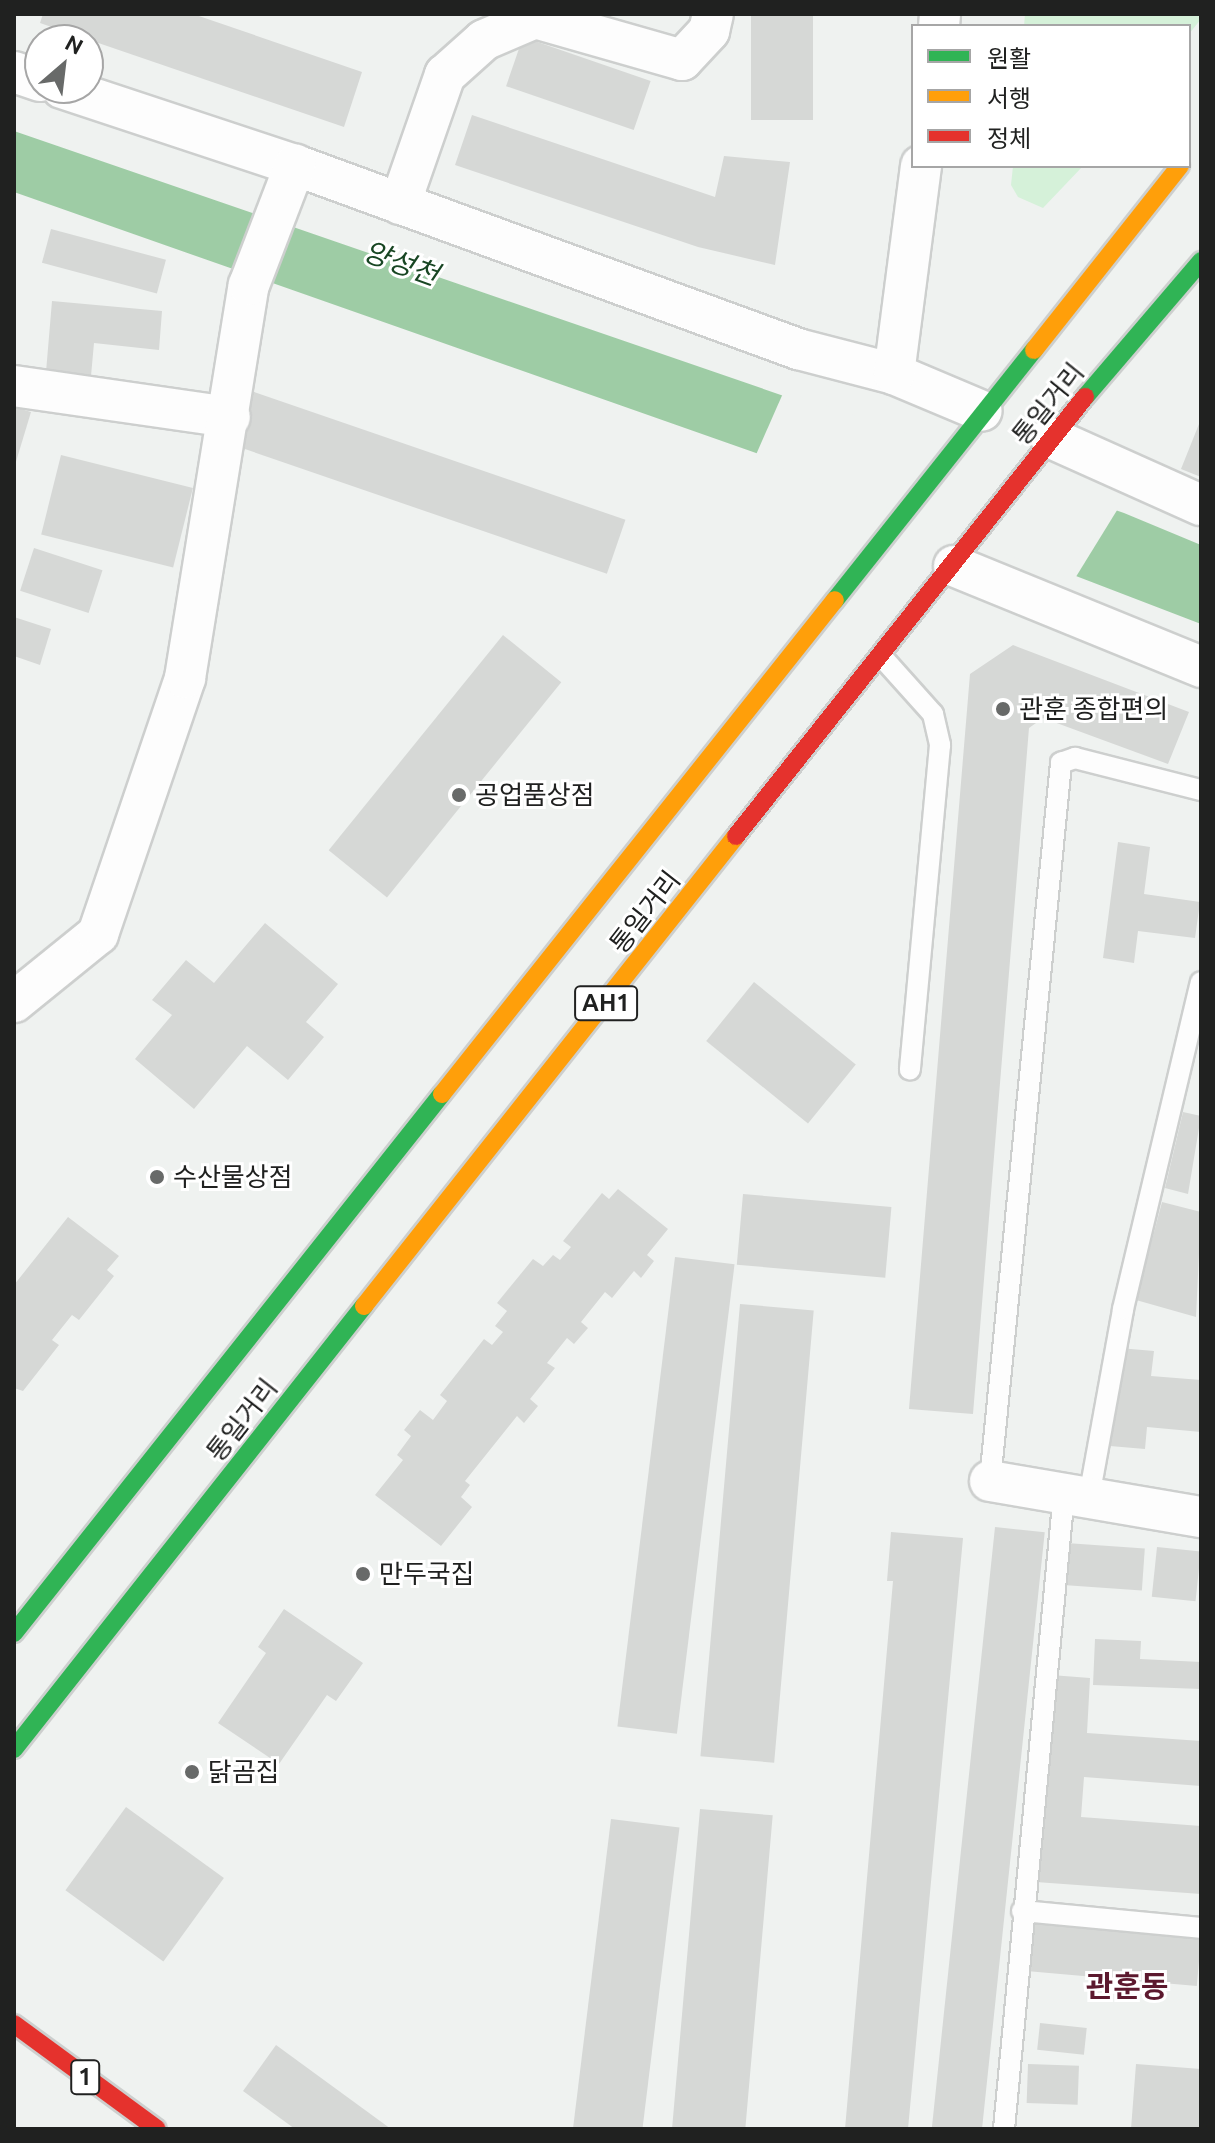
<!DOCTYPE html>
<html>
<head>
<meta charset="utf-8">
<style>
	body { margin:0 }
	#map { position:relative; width:1215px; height:2143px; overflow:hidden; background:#eff2f0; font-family:Ubuntu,"Noto Sans KR",sans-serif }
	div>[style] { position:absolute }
	.green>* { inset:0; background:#d5f1d9 }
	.water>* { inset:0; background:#9ecca5 }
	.pier>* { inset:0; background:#eff2f0 }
	.building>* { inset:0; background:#d6d8d6; transform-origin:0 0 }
	.roads { filter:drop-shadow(2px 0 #cdcfce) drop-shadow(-2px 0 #cdcfce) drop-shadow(0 2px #cdcfce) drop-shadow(0 -2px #cdcfce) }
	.lane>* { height:20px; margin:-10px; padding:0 10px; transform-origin:10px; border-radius:10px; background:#fdfdfd }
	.street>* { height:40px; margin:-20px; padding:0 20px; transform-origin:20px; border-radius:20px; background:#fdfdfd }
	.fast>* { height:18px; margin:-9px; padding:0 9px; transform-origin:9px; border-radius:9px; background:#30b455 }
	.slow>* { height:18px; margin:-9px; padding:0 9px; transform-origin:9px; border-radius:9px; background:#ff9f0a }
	.jam>* { height:18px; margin:-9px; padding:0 9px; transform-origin:9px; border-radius:9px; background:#e5322d }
	.dots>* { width:22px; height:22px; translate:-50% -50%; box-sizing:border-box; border:4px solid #fff; border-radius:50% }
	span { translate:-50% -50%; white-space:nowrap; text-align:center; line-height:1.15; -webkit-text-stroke:6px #fff; paint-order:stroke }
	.shield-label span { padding:2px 6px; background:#fff; border:2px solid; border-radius:6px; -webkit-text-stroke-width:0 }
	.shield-label { font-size:24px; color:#202120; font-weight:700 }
	.street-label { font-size:26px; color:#202120 }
	.poi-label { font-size:26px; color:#202120 }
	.left { translate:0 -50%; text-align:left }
	.water-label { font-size:28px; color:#184623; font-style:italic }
	.quarter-label { font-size:30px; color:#5c192e; font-weight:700 }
	.frame { position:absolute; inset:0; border:16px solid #202120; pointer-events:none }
	.legend { position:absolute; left:911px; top:24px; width:280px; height:144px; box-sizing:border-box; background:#fff; border:2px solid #a6a6a6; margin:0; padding:10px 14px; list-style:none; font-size:24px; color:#202120 }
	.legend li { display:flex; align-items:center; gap:16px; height:40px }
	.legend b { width:40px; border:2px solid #a6a6a6 }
	.north { position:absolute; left:24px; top:24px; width:80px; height:80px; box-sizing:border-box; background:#fff; border:2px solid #a6a6a6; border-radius:50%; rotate:28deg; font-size:22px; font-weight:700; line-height:32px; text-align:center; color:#202120 }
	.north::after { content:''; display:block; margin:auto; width:28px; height:36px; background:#686a69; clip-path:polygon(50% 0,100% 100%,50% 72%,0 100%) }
</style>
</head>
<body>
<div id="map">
	<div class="green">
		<i style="clip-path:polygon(1025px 14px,1201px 14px,1201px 19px,1189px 34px,1189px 26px,1024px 26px)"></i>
		<i style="clip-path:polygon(1013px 166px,1083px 166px,1043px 208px,1018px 197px,1011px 185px)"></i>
	</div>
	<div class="water">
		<i style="clip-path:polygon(14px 131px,1124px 513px,1201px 545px,1201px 624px,756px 453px,14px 192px)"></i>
	</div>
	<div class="pier">
		<i style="clip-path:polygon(784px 391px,1119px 507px,1074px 580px,755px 457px)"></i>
	</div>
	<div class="building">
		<i style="clip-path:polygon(43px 14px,193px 14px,362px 72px,344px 127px,40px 23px)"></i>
		<i style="left:751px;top:14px;width:62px;height:106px"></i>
		<i style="left:523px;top:37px;width:135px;height:52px;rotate:19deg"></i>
		<i style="clip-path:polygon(472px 115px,715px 197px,724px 156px,790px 162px,775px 265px,698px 247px,455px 165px)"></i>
		<i style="left:51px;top:229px;width:119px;height:35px;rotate:15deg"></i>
		<i style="clip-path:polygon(52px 301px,162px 311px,159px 350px,94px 343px,91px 376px,46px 372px)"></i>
		<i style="left:234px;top:385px;width:414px;height:57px;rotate:19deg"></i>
		<i style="clip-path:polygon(14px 407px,31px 412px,15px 465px,14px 465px)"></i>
		<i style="clip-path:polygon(1201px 419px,1201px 477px,1181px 469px)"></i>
		<i style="left:61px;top:455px;width:136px;height:82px;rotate:14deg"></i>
		<i style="left:34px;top:548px;width:72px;height:45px;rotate:18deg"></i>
		<i style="clip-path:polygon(14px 617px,51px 629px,40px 665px,14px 656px)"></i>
		<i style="left:503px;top:635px;width:75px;height:277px;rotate:39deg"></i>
		<i style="clip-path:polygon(1013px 645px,1189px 712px,1168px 764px,1043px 718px,1029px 728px,973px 1414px,909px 1409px,970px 674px)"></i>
		<i style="clip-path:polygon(1118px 842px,1150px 847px,1144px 894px,1200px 902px,1195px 938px,1138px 931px,1134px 963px,1103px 958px)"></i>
		<i style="clip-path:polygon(265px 923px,338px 984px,306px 1022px,324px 1037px,288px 1080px,247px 1046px,194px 1109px,135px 1059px,172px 1015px,152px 1000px,186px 960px,214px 983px)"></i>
		<i style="left:754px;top:982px;width:131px;height:76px;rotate:39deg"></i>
		<i style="clip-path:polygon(1183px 1112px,1201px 1116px,1188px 1194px,1165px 1188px)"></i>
		<i style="clip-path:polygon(618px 1189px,668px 1229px,647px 1255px,654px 1261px,641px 1278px,634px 1271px,612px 1298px,605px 1292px,581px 1322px,588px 1328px,574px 1344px,567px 1338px,547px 1363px,555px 1368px,530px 1399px,538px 1406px,524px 1423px,517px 1416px,465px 1481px,470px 1485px,461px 1497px,472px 1507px,441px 1546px,375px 1495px,403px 1460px,397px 1455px,411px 1436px,404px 1430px,420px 1410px,433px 1420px,447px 1401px,440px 1395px,484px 1339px,492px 1345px,503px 1332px,495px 1326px,507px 1311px,497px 1303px,533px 1259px,543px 1266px,553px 1255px,560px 1260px,571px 1247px,563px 1241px,602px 1193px,609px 1199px)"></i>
		<i style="left:743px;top:1194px;width:149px;height:71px;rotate:5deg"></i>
		<i style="clip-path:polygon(1162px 1202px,1201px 1212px,1196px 1317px,1136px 1300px)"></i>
		<i style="clip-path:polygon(68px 1217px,119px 1256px,107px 1270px,114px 1276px,79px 1320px,72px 1315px,52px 1340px,59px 1345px,23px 1391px,14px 1388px,14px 1285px)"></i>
		<i style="left:675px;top:1257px;width:60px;height:473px;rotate:7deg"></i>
		<i style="left:740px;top:1304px;width:74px;height:454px;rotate:5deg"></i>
		<i style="clip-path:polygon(1119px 1348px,1154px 1351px,1151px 1376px,1201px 1380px,1201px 1432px,1147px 1427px,1145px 1449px,1110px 1446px)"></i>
		<i style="left:995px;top:1527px;width:50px;height:604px;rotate:6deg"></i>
		<i style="clip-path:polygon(891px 1532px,963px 1538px,908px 2129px,845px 2129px,893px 1581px,887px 1581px)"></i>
		<i style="left:1066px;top:1543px;width:79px;height:42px;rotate:4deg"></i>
		<i style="left:1157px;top:1547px;width:44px;height:50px;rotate:6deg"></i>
		<i style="clip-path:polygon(284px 1609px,363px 1663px,336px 1701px,327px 1695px,279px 1764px,218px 1723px,266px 1653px,258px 1647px)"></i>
		<i style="clip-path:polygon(1095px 1639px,1141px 1641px,1140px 1659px,1201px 1662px,1201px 1689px,1093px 1685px)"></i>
		<i style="clip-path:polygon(1051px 1675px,1090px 1678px,1087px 1733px,1201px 1741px,1201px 1786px,1084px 1777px,1081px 1817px,1201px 1826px,1201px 1894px,1036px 1882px)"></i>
		<i style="left:126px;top:1807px;width:121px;height:103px;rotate:36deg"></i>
		<i style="left:700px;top:1809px;width:73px;height:321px;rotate:5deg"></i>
		<i style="left:611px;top:1819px;width:69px;height:312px;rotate:7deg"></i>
		<i style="left:1028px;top:1919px;width:174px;height:52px;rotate:5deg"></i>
		<i style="left:1040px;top:2023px;width:47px;height:27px;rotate:6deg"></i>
		<i style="clip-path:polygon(276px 2045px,391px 2129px,295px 2129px,243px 2091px)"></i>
		<i style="left:1028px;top:2064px;width:51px;height:39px;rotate:2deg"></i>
		<i style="clip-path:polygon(1136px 2064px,1201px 2069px,1201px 2129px,1131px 2129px)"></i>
	</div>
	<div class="roads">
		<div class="lane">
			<i style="left:881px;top:656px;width:78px;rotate:48.1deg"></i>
			<i style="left:933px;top:714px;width:32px;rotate:77deg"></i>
			<i style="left:940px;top:745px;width:326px;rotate:95.3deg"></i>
			<i style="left:990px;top:1481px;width:722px;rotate:-84.35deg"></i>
			<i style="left:1061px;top:763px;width:15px;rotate:-20deg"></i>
			<i style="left:1075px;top:758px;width:130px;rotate:14.3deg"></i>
			<i style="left:1089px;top:1497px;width:191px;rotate:-79.7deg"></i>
			<i style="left:1123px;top:1309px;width:336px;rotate:-76.6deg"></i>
			<i style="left:1022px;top:1911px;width:180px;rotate:5.4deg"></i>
			<i style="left:1004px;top:2129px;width:639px;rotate:-84.61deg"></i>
		</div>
		<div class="street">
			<i style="left:939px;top:26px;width:12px;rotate:-85deg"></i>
			<i style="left:14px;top:72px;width:28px;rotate:19deg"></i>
			<i style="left:62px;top:88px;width:245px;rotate:18.3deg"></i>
			<i style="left:295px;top:165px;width:536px;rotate:20.09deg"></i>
			<i style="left:798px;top:349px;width:99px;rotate:14.6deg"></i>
			<i style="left:894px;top:374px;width:95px;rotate:22.8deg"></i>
			<i style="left:400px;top:204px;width:137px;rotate:-70.8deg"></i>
			<i style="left:445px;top:75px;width:52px;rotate:-41.9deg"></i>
			<i style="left:484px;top:40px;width:56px;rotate:-23.3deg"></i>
			<i style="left:535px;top:18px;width:153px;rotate:15.9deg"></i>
			<i style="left:682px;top:60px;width:40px;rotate:-47deg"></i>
			<i style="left:709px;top:31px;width:17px;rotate:-77deg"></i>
			<i style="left:894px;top:374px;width:210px;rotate:-82.6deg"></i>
			<i style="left:14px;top:386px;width:218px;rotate:8.2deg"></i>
			<i style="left:1051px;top:438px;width:164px;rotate:24.1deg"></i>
			<i style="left:954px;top:566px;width:267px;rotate:22.2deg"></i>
			<i style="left:14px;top:1002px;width:108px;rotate:-39deg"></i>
			<i style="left:98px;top:934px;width:270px;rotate:-71.2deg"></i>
			<i style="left:185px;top:678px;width:398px;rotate:-80.8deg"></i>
			<i style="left:249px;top:285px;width:129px;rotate:-69deg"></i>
			<i style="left:990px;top:1481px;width:214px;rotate:9.7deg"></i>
		</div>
		<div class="fast">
			<i style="left:1085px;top:397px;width:179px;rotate:-49.5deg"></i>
			<i style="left:835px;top:600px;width:320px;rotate:-51.5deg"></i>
			<i style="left:14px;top:1633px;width:688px;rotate:-51.55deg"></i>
			<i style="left:14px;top:1749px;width:565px;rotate:-51.69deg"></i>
		</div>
		<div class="slow">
			<i style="left:1034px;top:350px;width:235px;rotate:-51.6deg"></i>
			<i style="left:442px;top:1094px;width:631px;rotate:-51.5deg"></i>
			<i style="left:364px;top:1306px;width:599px;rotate:-51.64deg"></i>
		</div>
		<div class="jam">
			<i style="left:736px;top:836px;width:561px;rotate:-51.52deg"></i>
			<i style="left:14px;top:2024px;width:177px;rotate:36.3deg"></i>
		</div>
	</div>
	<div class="dots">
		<i style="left:1003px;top:709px;background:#686a69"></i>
		<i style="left:459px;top:795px;background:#686a69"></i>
		<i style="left:157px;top:1177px;background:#686a69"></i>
		<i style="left:363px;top:1574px;background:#686a69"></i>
		<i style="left:192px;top:1772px;background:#686a69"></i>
	</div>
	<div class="shield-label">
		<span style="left:606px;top:1003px">AH1</span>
		<span style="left:85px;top:2077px">1</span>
	</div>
	<div class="street-label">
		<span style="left:1048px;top:404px;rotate:-51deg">통일거리</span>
		<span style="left:645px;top:912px;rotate:-52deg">통일거리</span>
		<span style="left:242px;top:1420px;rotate:-52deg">통일거리</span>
	</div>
	<div class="poi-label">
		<span class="left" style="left:1019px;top:709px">관훈 종합편의</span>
		<span class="left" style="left:475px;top:795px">공업품상점</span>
		<span class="left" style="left:173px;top:1177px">수산물상점</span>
		<span class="left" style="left:379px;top:1574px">만두국집</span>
		<span class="left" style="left:208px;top:1772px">닭곰집</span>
	</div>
	<div class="water-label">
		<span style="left:401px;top:263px;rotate:20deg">양성천</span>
	</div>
	<div class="quarter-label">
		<span style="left:1127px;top:1986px">관훈동</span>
	</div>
	<div class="frame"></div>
	<ul class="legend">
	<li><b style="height:10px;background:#30b455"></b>원활</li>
	<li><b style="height:10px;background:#ff9f0a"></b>서행</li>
	<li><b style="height:10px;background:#e5322d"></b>정체</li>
	</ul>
	<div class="north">N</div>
</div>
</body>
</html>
